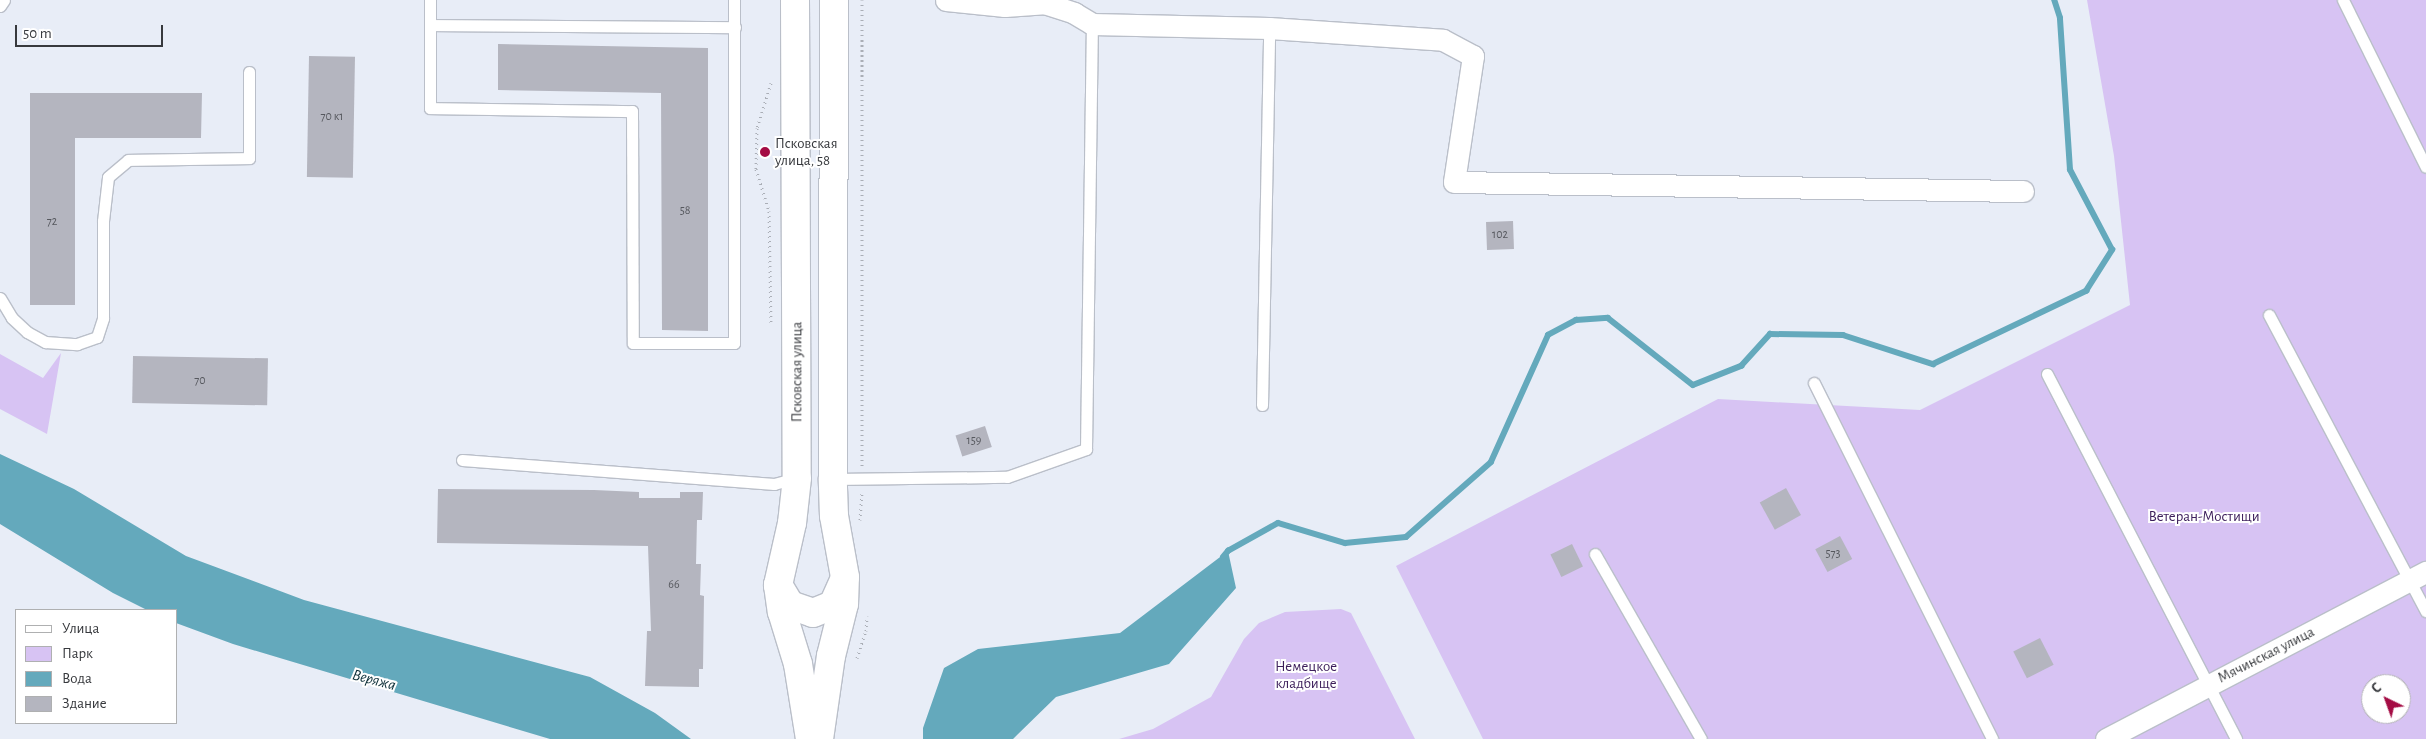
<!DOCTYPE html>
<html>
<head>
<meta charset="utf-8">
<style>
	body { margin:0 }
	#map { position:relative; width:2426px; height:739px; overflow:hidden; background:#e8edf7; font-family:"Alegreya Sans",sans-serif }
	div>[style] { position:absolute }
	.green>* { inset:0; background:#d7c3f3 }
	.water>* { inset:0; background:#64a9bc }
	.stream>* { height:5.5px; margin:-2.75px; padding:0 2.75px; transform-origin:2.75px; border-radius:2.75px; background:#64a9bc }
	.building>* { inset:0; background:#b4b5bf; transform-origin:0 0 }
	.path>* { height:3px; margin-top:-1.5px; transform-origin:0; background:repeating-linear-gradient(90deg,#aaaeb6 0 1px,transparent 0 5px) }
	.roads { filter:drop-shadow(1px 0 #babfc9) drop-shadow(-1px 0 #babfc9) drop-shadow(0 1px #babfc9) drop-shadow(0 -1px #babfc9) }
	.lane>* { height:11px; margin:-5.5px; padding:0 5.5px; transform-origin:5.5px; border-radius:5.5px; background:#fff }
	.street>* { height:21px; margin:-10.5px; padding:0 10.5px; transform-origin:10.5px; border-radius:10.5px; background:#fff }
	.primary>* { height:28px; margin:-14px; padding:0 14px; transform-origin:14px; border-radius:14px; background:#fff }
	.dots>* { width:14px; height:14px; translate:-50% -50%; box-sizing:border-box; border:2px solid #fff; border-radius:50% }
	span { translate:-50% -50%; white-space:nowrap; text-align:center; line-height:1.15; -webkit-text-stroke:4px #fff; paint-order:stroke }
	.number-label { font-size:12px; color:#56585e }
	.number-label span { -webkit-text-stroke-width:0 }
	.poi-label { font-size:15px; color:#37393d }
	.left { translate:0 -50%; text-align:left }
	.street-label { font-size:15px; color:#37393d }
	.park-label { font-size:15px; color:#3d1f5b }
	.water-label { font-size:16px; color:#0d2f38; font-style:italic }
	.legend { position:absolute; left:15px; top:609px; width:162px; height:115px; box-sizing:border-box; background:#fff; border:1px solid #afb0b1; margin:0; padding:6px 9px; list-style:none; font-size:15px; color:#37393d }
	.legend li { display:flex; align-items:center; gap:10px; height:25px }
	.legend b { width:25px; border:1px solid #afb0b1 }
	.north { position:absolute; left:2361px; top:674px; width:50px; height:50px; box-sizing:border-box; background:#fff; border:1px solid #afb0b1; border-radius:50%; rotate:318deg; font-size:14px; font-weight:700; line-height:20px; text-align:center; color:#37393d }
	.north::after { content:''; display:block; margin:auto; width:18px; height:22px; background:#a40c44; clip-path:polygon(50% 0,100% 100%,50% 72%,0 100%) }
	.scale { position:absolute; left:15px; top:25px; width:148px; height:22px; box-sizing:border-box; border:2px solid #37393d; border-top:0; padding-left:6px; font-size:15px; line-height:18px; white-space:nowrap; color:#37393d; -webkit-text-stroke:4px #fff; paint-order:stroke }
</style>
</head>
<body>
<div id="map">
	<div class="green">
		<i style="clip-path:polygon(evenodd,2087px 0,2426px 0,2426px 739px,1483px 739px,1396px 566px,1718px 399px,1920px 410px,2130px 305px,2114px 156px,2087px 0,2371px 684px,2401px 684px,2401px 714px,2371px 714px,2371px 684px)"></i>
		<i style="clip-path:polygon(61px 353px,47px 434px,0 409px,0 354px,43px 378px)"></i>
		<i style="clip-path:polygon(1341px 609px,1351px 613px,1415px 739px,1119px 739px,1153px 729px,1211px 697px,1244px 639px,1259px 623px,1285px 612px)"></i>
	</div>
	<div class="water">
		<i style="clip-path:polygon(0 454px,74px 489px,186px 556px,304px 600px,590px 677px,655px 713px,691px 739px,550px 739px,233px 644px,176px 623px,176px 610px,147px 610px,113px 593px,0 524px)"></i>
		<i style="clip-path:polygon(1228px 551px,1236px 588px,1169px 664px,1056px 697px,1013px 739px,923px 739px,923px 728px,944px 668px,978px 649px,1120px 633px)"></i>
	</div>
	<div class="stream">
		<i style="left:1223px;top:557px;width:8px;rotate:-50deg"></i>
		<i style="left:1228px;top:551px;width:57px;rotate:-29.2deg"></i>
		<i style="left:1278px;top:523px;width:70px;rotate:16.6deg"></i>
		<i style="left:1345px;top:543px;width:61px;rotate:-5.6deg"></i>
		<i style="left:1406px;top:537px;width:113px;rotate:-41.4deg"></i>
		<i style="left:1491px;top:462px;width:139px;rotate:-65.8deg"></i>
		<i style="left:1548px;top:335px;width:32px;rotate:-28deg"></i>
		<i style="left:1576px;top:320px;width:32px;rotate:-4deg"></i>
		<i style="left:1608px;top:318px;width:108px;rotate:38.2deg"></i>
		<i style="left:1693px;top:385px;width:52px;rotate:-21.6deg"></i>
		<i style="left:1741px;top:366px;width:43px;rotate:-47.8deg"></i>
		<i style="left:1770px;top:334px;width:73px;rotate:0.8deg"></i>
		<i style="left:1843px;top:335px;width:95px;rotate:17.9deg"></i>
		<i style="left:1933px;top:364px;width:170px;rotate:-25.5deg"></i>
		<i style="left:2086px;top:291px;width:49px;rotate:-57.6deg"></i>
		<i style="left:2112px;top:250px;width:90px;rotate:-117.7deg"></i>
		<i style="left:2070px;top:170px;width:152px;rotate:-93.8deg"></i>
		<i style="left:2060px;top:18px;width:19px;rotate:-108deg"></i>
	</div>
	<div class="building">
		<i style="clip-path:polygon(498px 44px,708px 48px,708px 331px,662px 330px,661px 93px,498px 90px)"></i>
		<i style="left:309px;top:56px;width:46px;height:121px;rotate:1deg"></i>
		<i style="clip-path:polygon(30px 93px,202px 93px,201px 138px,75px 138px,75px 305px,30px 305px)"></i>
		<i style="left:1513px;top:221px;width:28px;height:27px;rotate:88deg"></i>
		<i style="left:133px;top:356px;width:135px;height:47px;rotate:1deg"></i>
		<i style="left:985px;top:426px;width:22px;height:31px;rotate:72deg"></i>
		<i style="left:1786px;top:488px;width:31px;height:30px;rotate:61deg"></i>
		<i style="clip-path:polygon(438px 489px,594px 490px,639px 492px,639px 498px,680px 498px,680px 492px,703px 492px,702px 520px,697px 520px,696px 564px,701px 564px,700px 595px,704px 596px,703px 669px,699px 669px,699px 687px,645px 686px,647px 631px,651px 631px,648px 546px,437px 543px)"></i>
		<i style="left:1840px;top:536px;width:26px;height:28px;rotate:62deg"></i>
		<i style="left:1572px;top:544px;width:25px;height:24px;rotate:64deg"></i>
		<i style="left:2040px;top:638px;width:30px;height:30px;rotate:63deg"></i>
	</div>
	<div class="path">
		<i style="left:862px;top:0;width:466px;rotate:90deg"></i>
		<i style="left:771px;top:83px;width:47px;rotate:107.3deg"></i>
		<i style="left:757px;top:128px;width:41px;rotate:91.4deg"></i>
		<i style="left:756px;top:169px;width:44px;rotate:72.8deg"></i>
		<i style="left:769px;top:211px;width:112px;rotate:89deg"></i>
		<i style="left:860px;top:520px;width:28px;rotate:-86deg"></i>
		<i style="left:857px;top:658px;width:28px;rotate:-72deg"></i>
		<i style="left:866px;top:631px;width:15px;rotate:-86deg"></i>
	</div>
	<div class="roads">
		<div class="lane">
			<i style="left:430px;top:0;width:108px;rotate:90deg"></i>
			<i style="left:430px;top:108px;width:202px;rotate:0.9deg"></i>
			<i style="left:632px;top:111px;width:232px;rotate:89.8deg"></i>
			<i style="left:633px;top:343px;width:101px"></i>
			<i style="left:734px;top:343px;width:343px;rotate:-90deg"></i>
			<i style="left:2343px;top:0;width:186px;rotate:63.6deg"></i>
			<i style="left:0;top:6px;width:7px;rotate:-56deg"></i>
			<i style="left:430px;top:25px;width:305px;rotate:0.4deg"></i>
			<i style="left:0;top:298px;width:23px;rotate:59deg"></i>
			<i style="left:12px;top:318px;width:21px;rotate:43deg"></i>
			<i style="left:27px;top:332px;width:21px;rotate:29deg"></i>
			<i style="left:45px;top:342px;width:32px;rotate:4deg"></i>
			<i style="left:77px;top:344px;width:21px;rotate:-19deg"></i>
			<i style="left:97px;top:337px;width:20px;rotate:-72deg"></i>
			<i style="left:103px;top:318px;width:97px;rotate:-90deg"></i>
			<i style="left:103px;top:221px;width:44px;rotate:-83.5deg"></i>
			<i style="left:108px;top:177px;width:26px;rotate:-40deg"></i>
			<i style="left:128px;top:160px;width:121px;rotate:-0.9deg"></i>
			<i style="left:249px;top:158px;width:86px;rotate:-90deg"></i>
			<i style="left:2269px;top:315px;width:335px;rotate:62.1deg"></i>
			<i style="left:2047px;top:374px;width:411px;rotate:62.6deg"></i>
			<i style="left:1814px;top:383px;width:398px;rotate:63.4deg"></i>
			<i style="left:1262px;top:405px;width:377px;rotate:-88.9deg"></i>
			<i style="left:462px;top:460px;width:313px;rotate:4.4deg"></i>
			<i style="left:774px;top:484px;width:24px;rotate:-15deg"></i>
			<i style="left:833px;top:479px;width:174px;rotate:-0.7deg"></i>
			<i style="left:1007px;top:477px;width:84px;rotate:-19.5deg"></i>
			<i style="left:1086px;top:449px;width:425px;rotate:-89.2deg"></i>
			<i style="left:1595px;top:554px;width:213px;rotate:60.2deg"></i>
		</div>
		<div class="street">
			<i style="left:946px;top:0;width:59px;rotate:5.8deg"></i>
			<i style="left:1005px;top:6px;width:39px;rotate:-4deg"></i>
			<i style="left:1044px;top:3px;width:32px;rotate:18deg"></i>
			<i style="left:1074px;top:13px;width:21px;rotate:31deg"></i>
			<i style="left:1092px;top:24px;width:177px;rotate:1.3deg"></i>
			<i style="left:1269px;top:28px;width:174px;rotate:3.9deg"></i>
			<i style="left:1443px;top:40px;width:34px;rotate:28deg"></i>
			<i style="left:1473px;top:56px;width:127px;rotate:98.6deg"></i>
			<i style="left:1454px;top:182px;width:569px;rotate:0.91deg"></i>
			<i style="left:2106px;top:739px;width:361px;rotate:-27.6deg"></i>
		</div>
		<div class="primary">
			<i style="left:795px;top:0;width:478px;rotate:89.8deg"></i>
			<i style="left:797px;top:478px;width:45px;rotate:96.3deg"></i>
			<i style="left:792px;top:523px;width:64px;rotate:102.7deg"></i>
			<i style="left:778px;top:585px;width:27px;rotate:82deg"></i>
			<i style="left:782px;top:612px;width:54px;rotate:72.9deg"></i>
			<i style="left:798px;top:664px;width:76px;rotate:80.9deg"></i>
			<i style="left:778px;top:585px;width:23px;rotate:59deg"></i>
			<i style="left:790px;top:605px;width:24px;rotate:19deg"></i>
			<i style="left:813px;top:613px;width:22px;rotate:-22deg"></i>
			<i style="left:833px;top:605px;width:27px;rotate:-66deg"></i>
			<i style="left:819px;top:739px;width:84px;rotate:-81.8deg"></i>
			<i style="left:831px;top:656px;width:54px;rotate:-76deg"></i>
			<i style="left:844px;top:604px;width:27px;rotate:-88deg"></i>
			<i style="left:845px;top:577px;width:62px;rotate:-100.2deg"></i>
			<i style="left:834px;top:516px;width:37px;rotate:-92deg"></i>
			<i style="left:833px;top:479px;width:479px;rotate:-89.9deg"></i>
		</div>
	</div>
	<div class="dots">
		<i style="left:765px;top:152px;background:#a40c44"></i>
	</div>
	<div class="number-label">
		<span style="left:332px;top:117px">70 к1</span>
		<span style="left:685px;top:211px">58</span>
		<span style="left:52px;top:222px">72</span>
		<span style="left:1500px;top:235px">102</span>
		<span style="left:200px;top:381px">70</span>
		<span style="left:974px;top:441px">159</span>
		<span style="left:1833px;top:554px">573</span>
		<span style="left:674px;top:585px">66</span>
	</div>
	<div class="poi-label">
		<span class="left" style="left:775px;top:152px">Псковская<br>улица, 58</span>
	</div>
	<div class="street-label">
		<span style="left:797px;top:372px;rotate:-90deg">Псковская улица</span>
		<span style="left:2266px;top:655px;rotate:-27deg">Мячинская улица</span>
	</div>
	<div class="park-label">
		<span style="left:2204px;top:517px">Ветеран-Мостищи</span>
		<span style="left:1306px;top:675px">Немецкое<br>кладбище</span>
	</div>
	<div class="water-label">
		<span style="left:374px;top:680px;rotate:15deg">Веряжа</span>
	</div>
	<ul class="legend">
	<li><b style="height:6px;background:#fff"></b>Улица</li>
	<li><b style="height:14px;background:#d7c3f3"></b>Парк</li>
	<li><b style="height:14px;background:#64a9bc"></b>Вода</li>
	<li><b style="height:14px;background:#b4b5bf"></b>Здание</li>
	</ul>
	<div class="north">С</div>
	<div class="scale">50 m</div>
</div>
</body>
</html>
